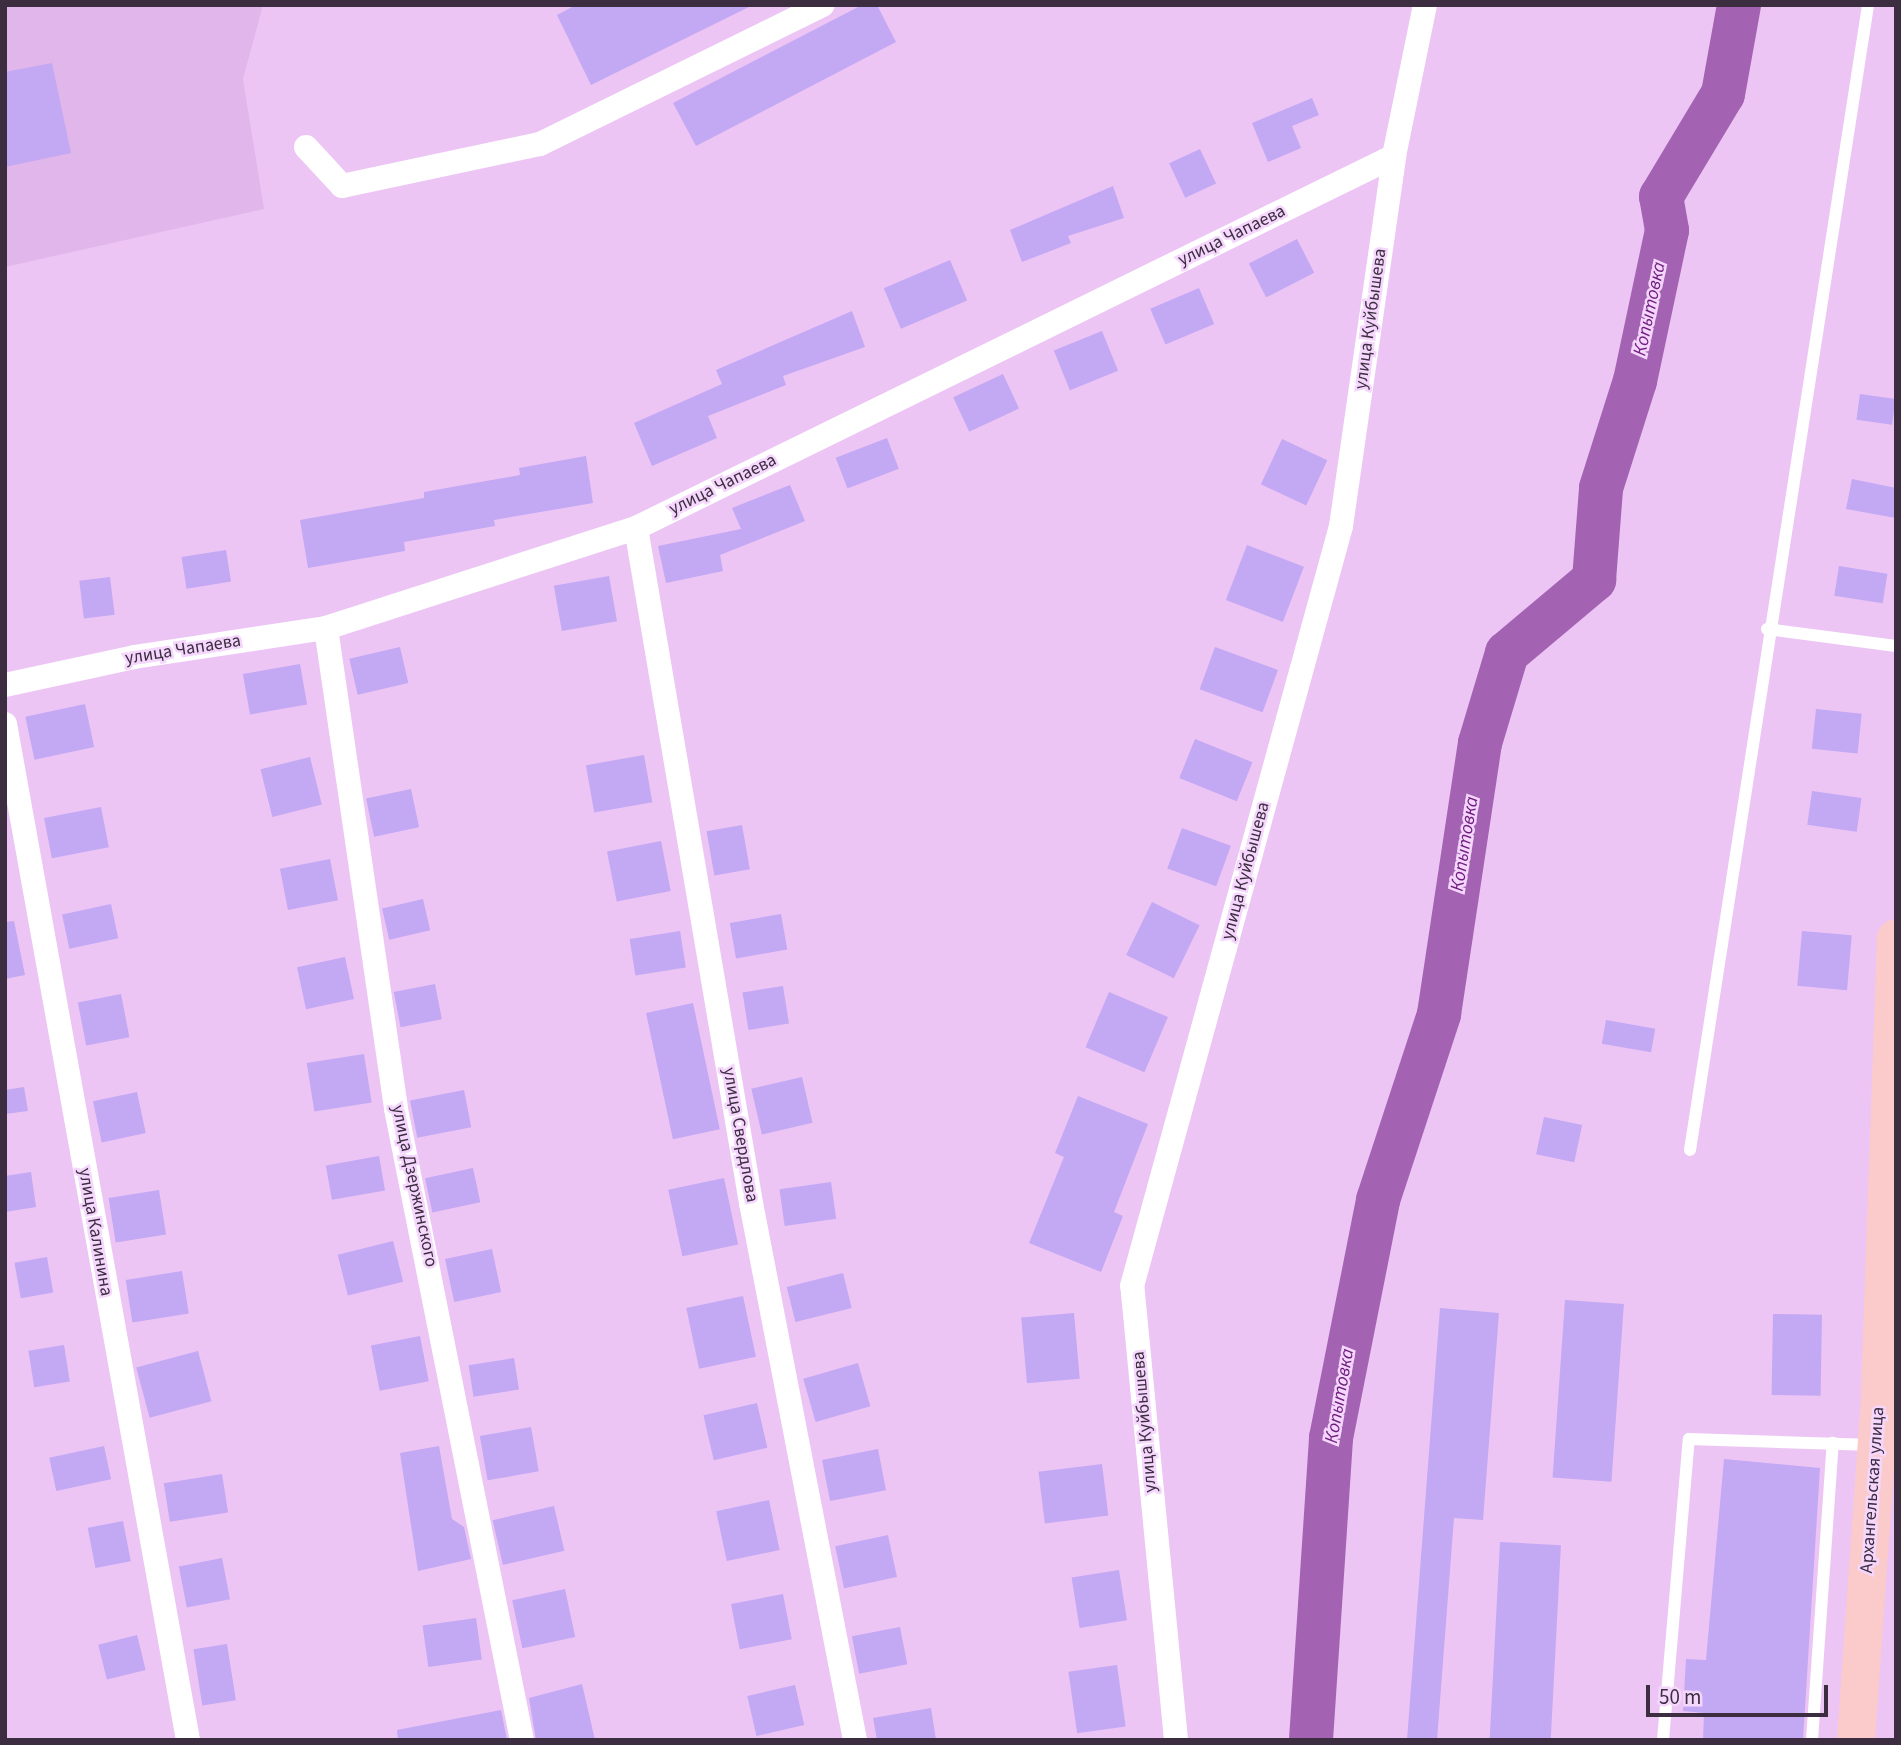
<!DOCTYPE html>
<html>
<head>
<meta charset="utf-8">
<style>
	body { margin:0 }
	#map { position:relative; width:1901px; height:1745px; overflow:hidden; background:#ecc5f5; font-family:"Source Sans 3",sans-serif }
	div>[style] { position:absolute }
	.built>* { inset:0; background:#e1b6ea }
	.river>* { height:44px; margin:-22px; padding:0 22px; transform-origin:22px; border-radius:22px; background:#a463b2 }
	.building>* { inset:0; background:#c3a8f3; transform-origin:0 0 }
	.lane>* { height:12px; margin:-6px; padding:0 6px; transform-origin:6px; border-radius:6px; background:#fff }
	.street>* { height:24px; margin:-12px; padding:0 12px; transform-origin:12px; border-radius:12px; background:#fff }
	.primary>* { height:38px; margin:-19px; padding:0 19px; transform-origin:19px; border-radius:19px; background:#facbca }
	span { translate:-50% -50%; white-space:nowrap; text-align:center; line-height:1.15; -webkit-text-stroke:5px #f5d6fc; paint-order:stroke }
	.street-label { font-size:18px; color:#3c2d40 }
	.water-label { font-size:19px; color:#6f1c7f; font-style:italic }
	.frame { position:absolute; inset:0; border:7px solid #3c2d40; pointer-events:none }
	.scale { position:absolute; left:1646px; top:1685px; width:182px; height:32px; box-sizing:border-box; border:4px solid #3c2d40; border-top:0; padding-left:9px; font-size:21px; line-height:24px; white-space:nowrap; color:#3c2d40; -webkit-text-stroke:5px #f5d6fc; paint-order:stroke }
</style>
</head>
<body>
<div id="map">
	<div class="built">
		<i style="clip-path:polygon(5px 5px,263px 5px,243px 79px,264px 209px,5px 267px)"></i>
	</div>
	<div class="river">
		<i style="left:1311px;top:1740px;width:303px;rotate:-86.2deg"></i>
		<i style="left:1331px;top:1438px;width:243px;rotate:-78.8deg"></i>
		<i style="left:1378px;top:1200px;width:196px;rotate:-71.8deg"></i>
		<i style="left:1439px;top:1014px;width:274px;rotate:-81.4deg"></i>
		<i style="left:1480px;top:743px;width:94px;rotate:-73.3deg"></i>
		<i style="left:1507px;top:653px;width:114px;rotate:-40deg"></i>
		<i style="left:1594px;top:580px;width:92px;rotate:-85.6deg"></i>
		<i style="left:1601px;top:488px;width:112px;rotate:-72.4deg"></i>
		<i style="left:1635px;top:381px;width:154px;rotate:-78deg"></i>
		<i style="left:1667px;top:230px;width:34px;rotate:-100deg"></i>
		<i style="left:1661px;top:197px;width:120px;rotate:-59deg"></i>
		<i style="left:1723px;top:94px;width:90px;rotate:-79.8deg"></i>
	</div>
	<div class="building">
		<i style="clip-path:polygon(576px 5px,753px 5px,591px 85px,557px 15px)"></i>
		<i style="clip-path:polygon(862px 5px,877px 5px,896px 42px,696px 146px,673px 103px)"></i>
		<i style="clip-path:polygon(52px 63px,71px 153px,5px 167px,5px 72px)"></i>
		<i style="clip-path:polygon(1312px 98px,1319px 115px,1292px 126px,1301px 148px,1268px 162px,1252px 123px)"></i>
		<i style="left:1200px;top:149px;width:38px;height:34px;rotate:65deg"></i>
		<i style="clip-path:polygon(1113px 186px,1124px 218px,1068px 236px,1071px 243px,1022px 262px,1010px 230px)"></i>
		<i style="left:1297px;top:239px;width:38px;height:54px;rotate:63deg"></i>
		<i style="left:950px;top:260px;width:44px;height:72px;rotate:67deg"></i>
		<i style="left:1199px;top:288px;width:39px;height:53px;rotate:67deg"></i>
		<i style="clip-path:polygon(852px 311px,865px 347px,783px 376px,786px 385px,708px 416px,717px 438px,652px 466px,634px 423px,722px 384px,716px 370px)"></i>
		<i style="left:1102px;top:331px;width:43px;height:52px;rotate:68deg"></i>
		<i style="left:1003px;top:374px;width:38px;height:55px;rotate:65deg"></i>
		<i style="left:1860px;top:394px;width:36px;height:26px;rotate:8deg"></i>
		<i style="left:887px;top:438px;width:33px;height:55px;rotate:69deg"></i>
		<i style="left:1282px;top:439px;width:50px;height:50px;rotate:25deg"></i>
		<i style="clip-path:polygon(586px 456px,593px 503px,494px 520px,495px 526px,404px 542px,405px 551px,308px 568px,300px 520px,424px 498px,424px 492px,520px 475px,519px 468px)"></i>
		<i style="clip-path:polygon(1852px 479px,1896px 488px,1896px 518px,1846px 509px)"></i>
		<i style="clip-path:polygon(790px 485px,805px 521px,720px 555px,723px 571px,666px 583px,658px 546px,741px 529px,732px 508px)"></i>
		<i style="left:1247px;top:545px;width:61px;height:59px;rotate:21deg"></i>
		<i style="left:226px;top:550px;width:32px;height:45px;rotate:81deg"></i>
		<i style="left:1839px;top:566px;width:49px;height:30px;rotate:9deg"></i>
		<i style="left:609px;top:576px;width:46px;height:56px;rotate:80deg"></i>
		<i style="left:110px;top:577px;width:38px;height:31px;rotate:83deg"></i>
		<i style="left:400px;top:647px;width:37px;height:52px;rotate:77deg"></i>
		<i style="left:1215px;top:647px;width:67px;height:45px;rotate:20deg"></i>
		<i style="left:300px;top:664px;width:41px;height:58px;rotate:80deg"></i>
		<i style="left:85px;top:704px;width:44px;height:61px;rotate:78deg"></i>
		<i style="left:1816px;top:709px;width:46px;height:40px;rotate:6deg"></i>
		<i style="left:1195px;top:739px;width:62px;height:42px;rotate:22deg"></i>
		<i style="left:644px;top:755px;width:48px;height:59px;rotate:80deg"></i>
		<i style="left:310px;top:757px;width:49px;height:51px;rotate:76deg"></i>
		<i style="left:411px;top:789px;width:39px;height:46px;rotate:78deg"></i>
		<i style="left:1812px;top:791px;width:50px;height:34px;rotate:8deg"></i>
		<i style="left:101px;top:807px;width:41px;height:58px;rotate:79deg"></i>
		<i style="left:742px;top:825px;width:45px;height:36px;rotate:80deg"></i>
		<i style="left:1182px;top:828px;width:52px;height:43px;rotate:20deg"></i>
		<i style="left:661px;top:841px;width:51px;height:55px;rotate:79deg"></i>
		<i style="left:330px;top:859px;width:42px;height:51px;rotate:79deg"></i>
		<i style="left:423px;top:899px;width:32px;height:42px;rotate:77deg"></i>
		<i style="left:1152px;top:902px;width:53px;height:59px;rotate:26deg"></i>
		<i style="left:111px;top:904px;width:35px;height:50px;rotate:78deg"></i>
		<i style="left:781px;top:914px;width:36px;height:52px;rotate:80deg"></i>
		<i style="clip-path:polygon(14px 921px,25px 975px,5px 979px,5px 922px)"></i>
		<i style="left:680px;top:931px;width:37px;height:51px;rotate:81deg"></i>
		<i style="left:1802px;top:931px;width:50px;height:55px;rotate:5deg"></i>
		<i style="left:345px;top:957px;width:43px;height:49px;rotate:78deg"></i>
		<i style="left:435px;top:984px;width:36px;height:42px;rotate:79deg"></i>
		<i style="left:783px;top:986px;width:38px;height:41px;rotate:81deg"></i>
		<i style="left:1109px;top:992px;width:64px;height:60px;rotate:23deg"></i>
		<i style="left:121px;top:994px;width:44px;height:44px;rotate:79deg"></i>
		<i style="left:693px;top:1003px;width:129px;height:48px;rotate:78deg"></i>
		<i style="left:1606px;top:1020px;width:50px;height:24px;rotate:10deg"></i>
		<i style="left:364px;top:1054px;width:49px;height:58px;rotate:81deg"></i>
		<i style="left:802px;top:1077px;width:47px;height:52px;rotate:77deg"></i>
		<i style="clip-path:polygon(24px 1087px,28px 1111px,5px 1114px,5px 1090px)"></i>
		<i style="left:464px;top:1090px;width:38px;height:55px;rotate:79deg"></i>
		<i style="left:137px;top:1092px;width:42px;height:45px;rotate:78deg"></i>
		<i style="clip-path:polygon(1078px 1096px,1148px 1124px,1114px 1212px,1123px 1216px,1101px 1272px,1029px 1243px,1064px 1157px,1055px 1153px)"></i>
		<i style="left:1544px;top:1117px;width:39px;height:38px;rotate:12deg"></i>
		<i style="left:379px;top:1156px;width:35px;height:54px;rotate:80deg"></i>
		<i style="left:473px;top:1168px;width:35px;height:49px;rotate:78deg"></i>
		<i style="clip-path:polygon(31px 1172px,36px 1207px,5px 1212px,5px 1176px)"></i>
		<i style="left:724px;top:1178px;width:68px;height:57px;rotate:78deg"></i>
		<i style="left:831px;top:1182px;width:37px;height:52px;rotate:82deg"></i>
		<i style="left:159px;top:1190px;width:45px;height:51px;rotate:81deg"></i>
		<i style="left:393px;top:1241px;width:42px;height:57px;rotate:76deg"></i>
		<i style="left:492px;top:1249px;width:44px;height:48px;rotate:78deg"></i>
		<i style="left:47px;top:1257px;width:36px;height:33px;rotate:80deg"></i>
		<i style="left:182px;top:1271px;width:43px;height:57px;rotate:81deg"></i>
		<i style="left:843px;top:1273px;width:36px;height:58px;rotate:76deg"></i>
		<i style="left:743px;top:1296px;width:62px;height:58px;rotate:78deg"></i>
		<i style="left:1565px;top:1300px;width:59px;height:178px;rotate:4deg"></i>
		<i style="clip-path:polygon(1440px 1308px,1499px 1313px,1483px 1520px,1454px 1518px,1437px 1740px,1407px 1740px)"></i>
		<i style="left:1074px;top:1313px;width:66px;height:53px;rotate:85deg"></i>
		<i style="left:1773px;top:1314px;width:49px;height:81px;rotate:1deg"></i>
		<i style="left:420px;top:1336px;width:46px;height:50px;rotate:79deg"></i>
		<i style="left:64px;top:1345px;width:37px;height:36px;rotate:81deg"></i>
		<i style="left:198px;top:1351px;width:52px;height:64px;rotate:75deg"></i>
		<i style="left:514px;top:1358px;width:32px;height:46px;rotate:81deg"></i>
		<i style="left:858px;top:1363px;width:45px;height:57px;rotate:74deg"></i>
		<i style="left:757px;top:1403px;width:46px;height:55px;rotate:77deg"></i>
		<i style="left:531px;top:1427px;width:45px;height:52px;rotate:80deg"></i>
		<i style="left:104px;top:1446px;width:34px;height:56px;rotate:78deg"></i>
		<i style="clip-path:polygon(439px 1446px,452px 1519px,464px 1527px,471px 1559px,418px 1571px,400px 1453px)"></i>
		<i style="left:878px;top:1449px;width:42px;height:57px;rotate:79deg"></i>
		<i style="clip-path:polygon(1724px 1459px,1820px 1468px,1803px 1740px,1703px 1740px,1704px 1713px,1683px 1711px,1686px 1659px,1706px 1660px)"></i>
		<i style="left:1102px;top:1464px;width:52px;height:64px;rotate:83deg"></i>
		<i style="left:222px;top:1474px;width:39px;height:59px;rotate:81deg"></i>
		<i style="left:769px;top:1500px;width:51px;height:54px;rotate:78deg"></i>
		<i style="left:554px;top:1506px;width:46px;height:63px;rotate:77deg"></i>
		<i style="left:123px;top:1521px;width:41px;height:36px;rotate:79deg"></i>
		<i style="left:888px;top:1535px;width:43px;height:54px;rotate:78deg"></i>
		<i style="left:1500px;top:1542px;width:61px;height:198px;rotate:3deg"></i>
		<i style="left:222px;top:1558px;width:42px;height:44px;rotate:79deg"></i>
		<i style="left:1119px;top:1570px;width:51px;height:48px;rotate:81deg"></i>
		<i style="left:565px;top:1589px;width:49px;height:54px;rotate:78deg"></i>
		<i style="left:783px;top:1594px;width:46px;height:53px;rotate:79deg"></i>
		<i style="left:476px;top:1618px;width:42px;height:54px;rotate:82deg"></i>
		<i style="left:900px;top:1627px;width:38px;height:49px;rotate:79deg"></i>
		<i style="left:137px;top:1635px;width:36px;height:40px;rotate:76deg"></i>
		<i style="left:227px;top:1644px;width:57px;height:34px;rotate:81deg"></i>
		<i style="left:1117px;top:1665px;width:62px;height:49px;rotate:82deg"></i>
		<i style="clip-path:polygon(582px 1684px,595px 1740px,536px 1740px,529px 1698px)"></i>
		<i style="left:795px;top:1685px;width:41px;height:49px;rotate:77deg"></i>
		<i style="clip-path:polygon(931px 1708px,936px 1740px,877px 1740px,873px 1718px)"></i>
		<i style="clip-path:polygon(501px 1710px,507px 1740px,398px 1740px,397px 1730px)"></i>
	</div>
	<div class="lane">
		<i style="left:1767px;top:629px;width:130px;rotate:7.5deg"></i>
		<i style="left:1690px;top:1150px;width:1159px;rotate:-81.16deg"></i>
		<i style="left:1663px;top:1740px;width:302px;rotate:-85.1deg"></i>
		<i style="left:1689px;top:1439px;width:184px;rotate:1.9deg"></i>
		<i style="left:1812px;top:1740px;width:298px;rotate:-86deg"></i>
	</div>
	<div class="street">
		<i style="left:306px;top:147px;width:53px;rotate:47.3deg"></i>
		<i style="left:342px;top:186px;width:202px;rotate:-12deg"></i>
		<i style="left:540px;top:144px;width:315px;rotate:-26.2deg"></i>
		<i style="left:636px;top:528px;width:685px;rotate:80.33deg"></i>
		<i style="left:751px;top:1203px;width:547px;rotate:79.04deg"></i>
		<i style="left:326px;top:628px;width:486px;rotate:81.7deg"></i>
		<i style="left:396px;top:1109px;width:643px;rotate:78.71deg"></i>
		<i style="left:5px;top:685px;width:132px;rotate:-12.2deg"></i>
		<i style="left:134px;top:657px;width:194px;rotate:-8.6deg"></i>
		<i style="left:326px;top:628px;width:326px;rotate:-17.9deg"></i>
		<i style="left:636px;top:528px;width:844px;rotate:-26.14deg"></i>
		<i style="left:5px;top:724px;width:1032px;rotate:79.79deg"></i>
		<i style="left:1176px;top:1740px;width:456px;rotate:-95.5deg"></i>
		<i style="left:1132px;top:1286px;width:788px;rotate:-74.62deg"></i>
		<i style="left:1341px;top:526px;width:374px;rotate:-81.8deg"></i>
		<i style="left:1394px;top:156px;width:154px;rotate:-78.4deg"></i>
	</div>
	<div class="primary">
		<i style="left:1856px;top:1740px;width:348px;rotate:-86deg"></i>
		<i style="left:1880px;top:1393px;width:455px;rotate:-88deg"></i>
	</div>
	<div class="street-label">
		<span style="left:1232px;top:236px;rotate:-26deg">улица Чапаева</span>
		<span style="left:1371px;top:319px;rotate:-82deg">улица Куйбышева</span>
		<span style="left:723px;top:485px;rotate:-26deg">улица Чапаева</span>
		<span style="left:183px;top:650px;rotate:-9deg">улица Чапаева</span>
		<span style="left:1246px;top:871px;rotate:-75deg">улица Куйбышева</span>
		<span style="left:740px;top:1135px;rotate:80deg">улица Свердлова</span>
		<span style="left:414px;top:1186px;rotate:78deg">улица Дзержинского</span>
		<span style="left:95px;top:1232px;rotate:80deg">улица Калинина</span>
		<span style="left:1145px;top:1422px;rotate:-95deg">улица Куйбышева</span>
		<span style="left:1873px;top:1490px;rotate:-86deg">Архангельская улица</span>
	</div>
	<div class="water-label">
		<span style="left:1650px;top:309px;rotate:-78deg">Копытовка</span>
		<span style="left:1465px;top:844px;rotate:-81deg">Копытовка</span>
		<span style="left:1340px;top:1396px;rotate:-80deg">Копытовка</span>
	</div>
	<div class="frame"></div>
	<div class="scale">50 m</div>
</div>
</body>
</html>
